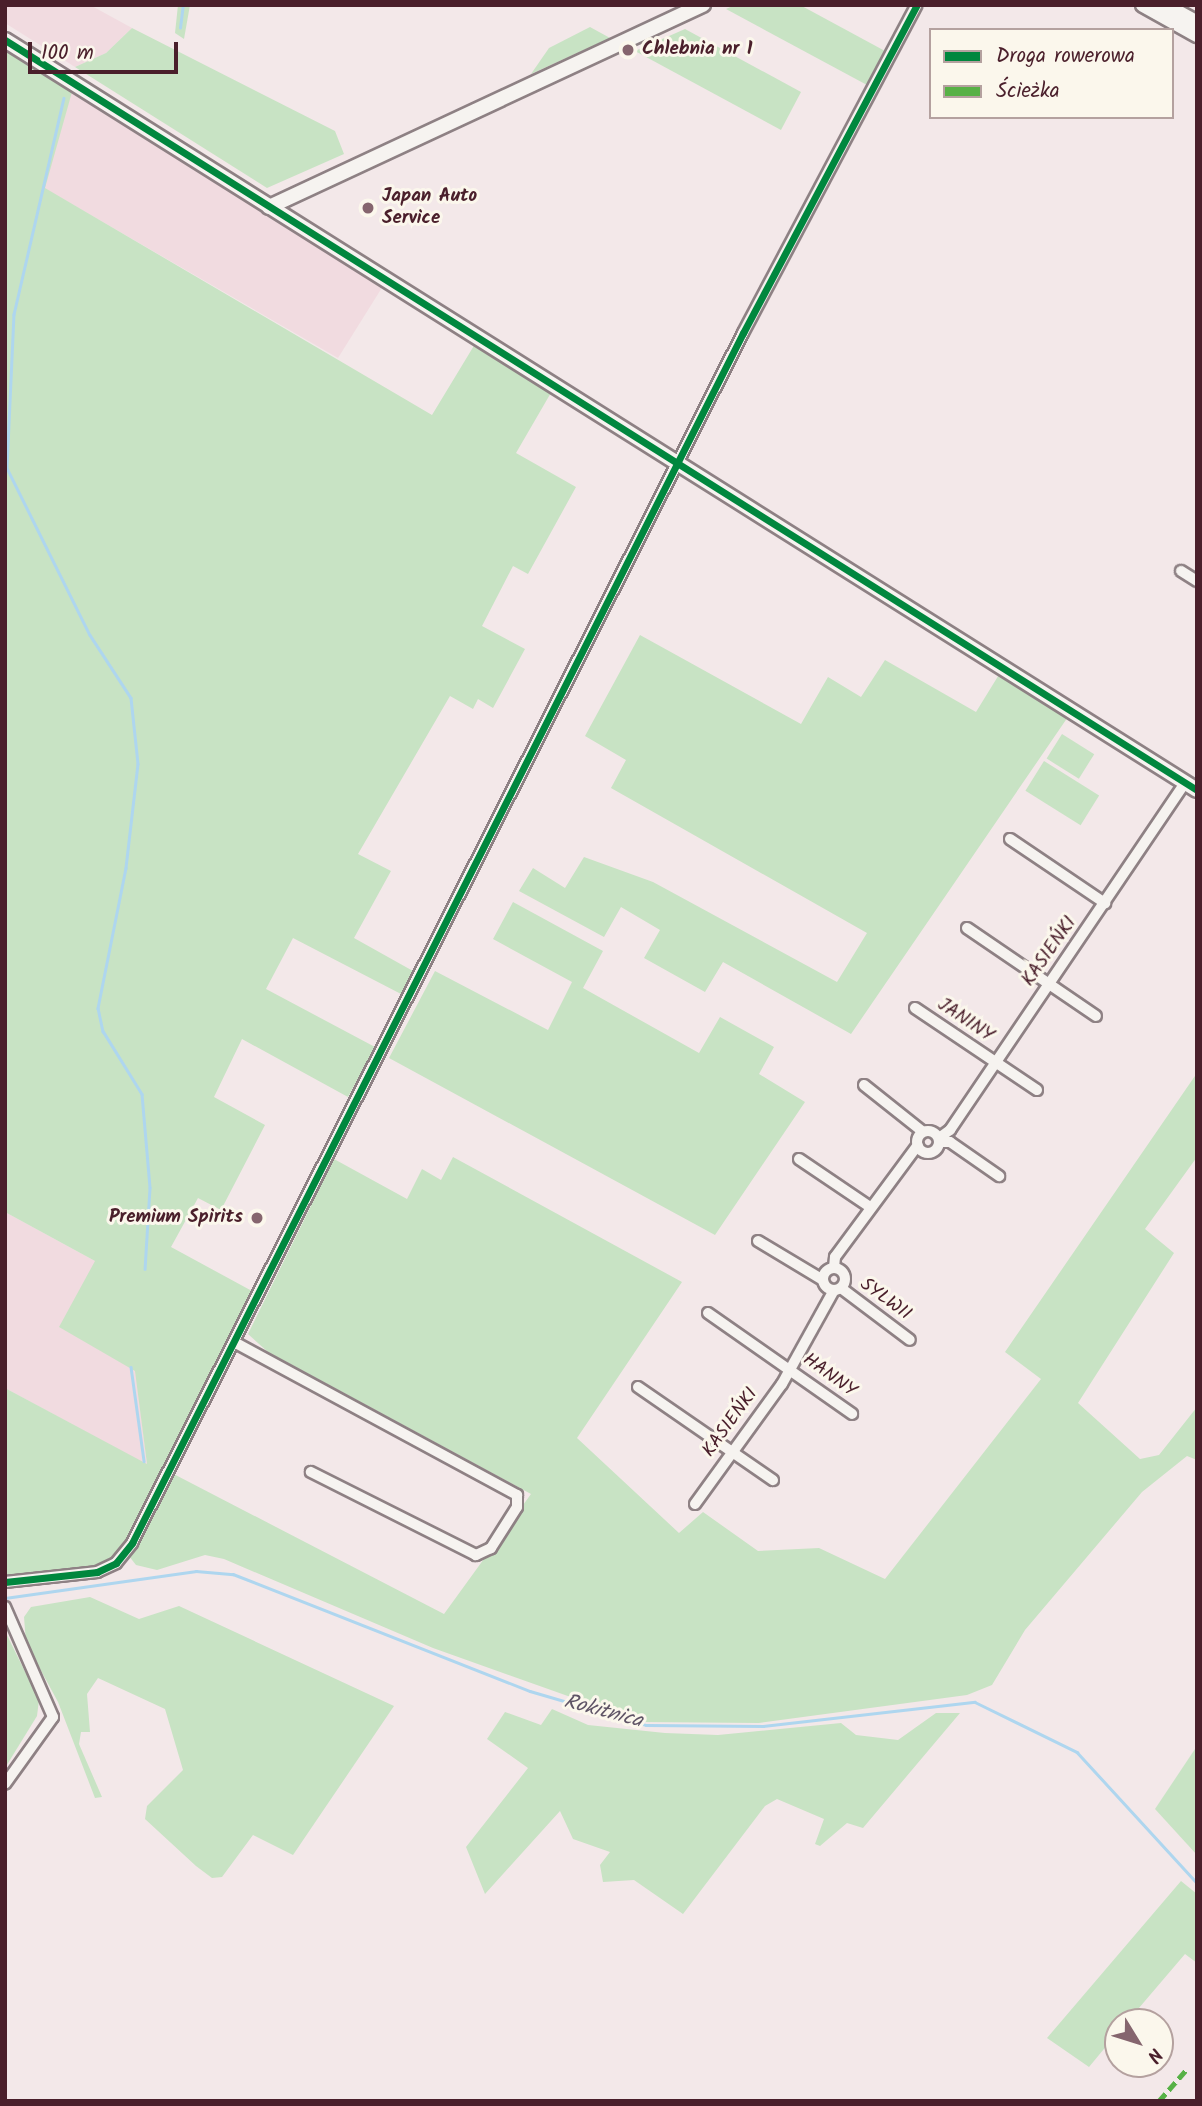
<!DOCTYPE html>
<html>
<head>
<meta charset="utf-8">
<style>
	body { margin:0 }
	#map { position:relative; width:1202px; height:2106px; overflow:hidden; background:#f3e8e9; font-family:Kalam,sans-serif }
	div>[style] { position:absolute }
	.built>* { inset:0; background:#f1dbe0 }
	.green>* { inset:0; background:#c8e3c4; transform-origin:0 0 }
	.stream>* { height:2.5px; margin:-1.25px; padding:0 1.25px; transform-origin:1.25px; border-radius:1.25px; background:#aed6ef }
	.roads { filter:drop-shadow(2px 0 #8e8184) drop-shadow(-2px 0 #8e8184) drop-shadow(0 2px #8e8184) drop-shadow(0 -2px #8e8184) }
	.street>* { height:10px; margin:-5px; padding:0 5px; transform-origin:5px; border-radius:5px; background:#f6f3f0 }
	.street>.ring { margin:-5px; padding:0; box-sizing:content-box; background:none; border:10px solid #f6f3f0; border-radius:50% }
	.secondary>* { height:14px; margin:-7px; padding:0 7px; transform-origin:7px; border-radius:7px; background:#f6f3f0 }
	.quiet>* { height:5px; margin-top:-2.5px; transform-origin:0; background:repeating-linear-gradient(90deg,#57b146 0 10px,transparent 0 15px) }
	.cycleway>* { height:7px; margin:-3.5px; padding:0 3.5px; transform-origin:3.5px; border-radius:3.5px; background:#00873e }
	.dots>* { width:19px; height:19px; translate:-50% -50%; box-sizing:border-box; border:4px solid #fbf7ec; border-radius:50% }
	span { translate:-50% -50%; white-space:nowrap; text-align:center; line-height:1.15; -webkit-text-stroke:6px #fbf7ec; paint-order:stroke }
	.poi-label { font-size:19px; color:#4a1f2b; font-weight:700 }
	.left { translate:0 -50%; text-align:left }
	.right { translate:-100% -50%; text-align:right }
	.street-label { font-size:19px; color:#4a1f2b }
	.water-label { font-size:21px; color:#5f5466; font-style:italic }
	.frame { position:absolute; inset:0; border:7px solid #4a1f2b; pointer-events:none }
	.legend { position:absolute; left:929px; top:28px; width:245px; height:91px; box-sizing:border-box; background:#fbf7ec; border:2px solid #b4a19f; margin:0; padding:9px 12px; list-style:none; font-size:21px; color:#4a1f2b }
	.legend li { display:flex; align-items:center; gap:14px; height:35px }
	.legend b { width:35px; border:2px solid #b4a19f }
	.north { position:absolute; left:1104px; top:2008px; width:70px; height:70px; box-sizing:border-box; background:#fbf7ec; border:2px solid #b4a19f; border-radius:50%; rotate:128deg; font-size:19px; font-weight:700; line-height:28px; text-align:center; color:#4a1f2b }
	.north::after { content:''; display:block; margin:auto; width:24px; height:32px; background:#85656e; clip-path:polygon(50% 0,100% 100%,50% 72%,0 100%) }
	.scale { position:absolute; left:28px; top:42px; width:150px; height:32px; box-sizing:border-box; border:4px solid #4a1f2b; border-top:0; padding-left:9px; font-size:21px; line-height:24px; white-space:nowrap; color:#4a1f2b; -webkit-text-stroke:5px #fbf7ec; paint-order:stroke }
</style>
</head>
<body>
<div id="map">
	<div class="built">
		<i style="clip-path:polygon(5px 5px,90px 5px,132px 28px,106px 53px,75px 67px,5px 23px)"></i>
		<i style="clip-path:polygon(72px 90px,383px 286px,338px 358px,44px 188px)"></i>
		<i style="clip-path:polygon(5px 1212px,95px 1261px,136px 1371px,147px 1465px,5px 1388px)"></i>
	</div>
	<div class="green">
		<i style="clip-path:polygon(178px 5px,190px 5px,184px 39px,175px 33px)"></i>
		<i style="clip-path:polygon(735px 5px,800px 5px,885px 51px,867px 85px,726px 9px)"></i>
		<i style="clip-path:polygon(590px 27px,610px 38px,531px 74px,549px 48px)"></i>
		<i style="clip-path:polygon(132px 28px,335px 131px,344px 154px,267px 188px,75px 67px,106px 53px)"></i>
		<i style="clip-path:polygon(685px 29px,801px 92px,781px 130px,635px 51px)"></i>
		<i style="clip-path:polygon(5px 50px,72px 92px,45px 188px,432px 415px,475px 344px,552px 391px,516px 453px,576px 487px,528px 574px,513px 566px,482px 626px,525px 649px,493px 708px,478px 699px,473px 709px,450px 696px,358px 854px,391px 871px,354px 938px,413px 971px,401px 994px,293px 938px,266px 989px,375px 1047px,348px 1097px,242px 1039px,214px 1097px,265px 1125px,221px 1210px,198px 1198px,171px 1247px,252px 1291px,164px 1469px,444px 1614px,531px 1494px,268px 1352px,248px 1334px,334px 1159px,407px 1199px,422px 1169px,441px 1180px,453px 1157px,682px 1282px,577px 1438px,679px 1533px,703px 1512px,758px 1551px,819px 1548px,885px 1579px,1041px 1379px,1005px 1352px,1197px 1073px,1197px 1157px,1145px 1229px,1174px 1253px,1078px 1403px,1140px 1459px,1159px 1455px,1197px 1407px,1197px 1460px,1187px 1456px,1142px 1492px,1025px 1630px,992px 1685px,967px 1695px,759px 1723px,641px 1722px,433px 1648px,224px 1559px,205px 1555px,157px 1570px,136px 1565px,125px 1551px,97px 1572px,5px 1582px,5px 1388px,147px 1464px,135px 1371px,59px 1327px,95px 1261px,5px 1212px)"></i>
		<i style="clip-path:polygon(640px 635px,801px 724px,828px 677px,861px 697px,885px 660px,976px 712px,1000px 673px,1072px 711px,851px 1034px,723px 962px,705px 992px,644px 958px,660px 930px,621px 907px,604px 937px,519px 891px,533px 868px,565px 888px,584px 857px,653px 882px,837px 982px,867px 933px,611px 788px,626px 760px,585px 736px)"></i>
		<i style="left:1062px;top:734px;width:38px;height:29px;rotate:32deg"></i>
		<i style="left:1044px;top:761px;width:65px;height:35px;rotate:32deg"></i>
		<i style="clip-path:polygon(513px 902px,603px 951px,583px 988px,699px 1053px,720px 1017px,774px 1047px,759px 1074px,805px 1102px,715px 1235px,389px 1058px,435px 971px,548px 1030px,572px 982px,493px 939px)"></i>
		<i style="clip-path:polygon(90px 1597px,139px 1619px,179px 1606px,394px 1706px,293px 1855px,253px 1835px,222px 1877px,212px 1878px,196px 1866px,145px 1819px,147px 1806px,183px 1770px,165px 1709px,98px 1678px,87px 1694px,90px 1732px,81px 1732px,79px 1744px,102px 1797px,95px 1798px,58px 1702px,26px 1643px,24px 1617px,31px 1607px)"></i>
		<i style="clip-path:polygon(5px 1631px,39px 1700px,37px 1716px,5px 1768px)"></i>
		<i style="clip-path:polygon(552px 1709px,588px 1725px,665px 1733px,718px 1735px,841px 1723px,856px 1735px,898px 1740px,936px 1713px,960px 1713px,863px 1828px,847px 1823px,820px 1846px,815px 1844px,824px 1819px,777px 1799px,765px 1806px,683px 1914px,634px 1880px,603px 1882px,600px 1865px,610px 1852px,573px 1839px,560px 1811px,485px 1894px,466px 1847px,528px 1768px,487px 1739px,505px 1712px,541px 1725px)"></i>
		<i style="clip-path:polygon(1197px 1746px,1197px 1855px,1155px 1809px)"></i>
		<i style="clip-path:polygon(1181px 1881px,1197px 1894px,1197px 1963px,1185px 1954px,1127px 2022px,1118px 2022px,1118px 2032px,1089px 2067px,1047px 2038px)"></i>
	</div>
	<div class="stream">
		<i style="left:180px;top:28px;width:23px;rotate:-83deg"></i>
		<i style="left:64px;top:98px;width:222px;rotate:103deg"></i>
		<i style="left:14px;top:314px;width:154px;rotate:92.6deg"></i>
		<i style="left:7px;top:468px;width:186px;rotate:63.6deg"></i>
		<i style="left:90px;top:635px;width:75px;rotate:56.9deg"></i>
		<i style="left:131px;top:698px;width:66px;rotate:83.9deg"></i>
		<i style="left:138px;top:764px;width:105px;rotate:96.6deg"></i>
		<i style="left:126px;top:868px;width:143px;rotate:101.3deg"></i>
		<i style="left:98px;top:1008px;width:24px;rotate:78deg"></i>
		<i style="left:103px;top:1031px;width:74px;rotate:58.2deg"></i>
		<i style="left:142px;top:1094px;width:94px;rotate:85.1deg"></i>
		<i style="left:150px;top:1188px;width:81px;rotate:93.5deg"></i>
		<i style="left:131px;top:1367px;width:95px;rotate:82.1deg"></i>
		<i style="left:5px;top:1598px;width:193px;rotate:-8deg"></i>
		<i style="left:196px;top:1571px;width:37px;rotate:5deg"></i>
		<i style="left:233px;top:1574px;width:319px;rotate:21.5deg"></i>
		<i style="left:530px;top:1691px;width:121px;rotate:16.3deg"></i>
		<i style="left:646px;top:1725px;width:117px;rotate:0.5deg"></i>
		<i style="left:763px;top:1726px;width:213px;rotate:-6.5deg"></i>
		<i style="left:975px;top:1702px;width:114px;rotate:26.1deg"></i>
		<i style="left:1077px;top:1752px;width:178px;rotate:47.5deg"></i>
	</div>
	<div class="roads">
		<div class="street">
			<i style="left:1181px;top:571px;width:19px;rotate:32deg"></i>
			<i style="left:1010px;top:839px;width:115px;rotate:34deg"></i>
			<i style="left:967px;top:928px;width:156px;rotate:34.3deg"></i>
			<i style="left:915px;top:1008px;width:147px;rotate:33.9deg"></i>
			<i style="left:864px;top:1085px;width:75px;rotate:38.5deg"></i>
			<i class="ring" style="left:917px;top:1131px;width:12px;height:12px"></i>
			<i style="left:939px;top:1138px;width:14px;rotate:-36deg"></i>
			<i style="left:950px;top:1130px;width:419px;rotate:-55.9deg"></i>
			<i style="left:939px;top:1142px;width:11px"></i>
			<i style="left:950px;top:1142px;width:60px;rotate:34.8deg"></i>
			<i style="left:799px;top:1159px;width:86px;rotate:34.1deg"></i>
			<i style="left:758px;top:1241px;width:76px;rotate:31deg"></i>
			<i style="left:834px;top:1268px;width:11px;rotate:-85deg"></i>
			<i style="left:835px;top:1257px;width:139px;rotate:-53.5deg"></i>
			<i class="ring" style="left:823px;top:1268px;width:12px;height:12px"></i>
			<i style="left:841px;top:1288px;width:86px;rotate:37deg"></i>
			<i style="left:708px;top:1313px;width:176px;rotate:35deg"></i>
			<i style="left:234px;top:1342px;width:322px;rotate:28.4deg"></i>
			<i style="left:517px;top:1495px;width:12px;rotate:90deg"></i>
			<i style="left:517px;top:1507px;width:49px;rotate:122.4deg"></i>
			<i style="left:491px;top:1548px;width:17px;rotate:155deg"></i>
			<i style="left:476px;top:1555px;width:185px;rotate:-153.3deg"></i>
			<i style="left:638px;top:1387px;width:164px;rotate:34.6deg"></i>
			<i style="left:695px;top:1504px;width:148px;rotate:-54.1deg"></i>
			<i style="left:782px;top:1384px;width:107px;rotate:-61deg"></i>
			<i style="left:5px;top:1582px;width:93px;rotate:-6.2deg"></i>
			<i style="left:97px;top:1572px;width:21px;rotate:-25deg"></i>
			<i style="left:116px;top:1563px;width:26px;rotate:-51deg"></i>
			<i style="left:132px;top:1543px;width:1356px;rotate:-63.21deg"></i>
			<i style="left:743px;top:333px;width:371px;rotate:-62.1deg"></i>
			<i style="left:5px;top:1607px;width:120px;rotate:66.4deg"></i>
			<i style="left:53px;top:1717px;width:82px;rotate:125.6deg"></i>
		</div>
		<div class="secondary">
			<i style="left:1143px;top:5px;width:62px;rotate:29.1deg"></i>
			<i style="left:1165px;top:5px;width:37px;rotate:29deg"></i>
			<i style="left:5px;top:40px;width:1408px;rotate:32.18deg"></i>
			<i style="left:269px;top:207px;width:479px;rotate:-25deg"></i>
		</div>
	</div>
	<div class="quiet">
		<i style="left:1159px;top:2101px;width:41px;rotate:-48.9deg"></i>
	</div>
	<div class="cycleway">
		<i style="left:5px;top:40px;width:1408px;rotate:32.18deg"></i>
		<i style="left:5px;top:1582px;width:93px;rotate:-6.2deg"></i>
		<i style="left:97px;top:1572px;width:21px;rotate:-25deg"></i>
		<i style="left:116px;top:1563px;width:26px;rotate:-51deg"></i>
		<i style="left:132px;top:1543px;width:1356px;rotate:-63.21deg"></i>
		<i style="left:743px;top:333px;width:371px;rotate:-62.1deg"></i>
	</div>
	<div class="dots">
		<i style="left:628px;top:50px;background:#85656e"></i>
		<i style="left:368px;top:208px;background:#85656e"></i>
		<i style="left:257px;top:1218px;background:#85656e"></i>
	</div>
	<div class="poi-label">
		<span class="left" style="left:642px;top:50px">Chlebnia nr 1</span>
		<span class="left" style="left:382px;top:208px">Japan Auto<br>Service</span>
		<span class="right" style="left:243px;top:1218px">Premium Spirits</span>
	</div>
	<div class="street-label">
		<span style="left:1050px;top:952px;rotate:-55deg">KASIEŃKI</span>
		<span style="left:965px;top:1021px;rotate:34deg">JANINY</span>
		<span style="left:885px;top:1300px;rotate:36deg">SYLWII</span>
		<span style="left:829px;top:1376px;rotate:36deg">HANNY</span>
		<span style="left:731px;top:1423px;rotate:-54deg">KASIEŃKI</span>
	</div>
	<div class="water-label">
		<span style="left:603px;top:1712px;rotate:15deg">Rokitnica</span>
	</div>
	<div class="frame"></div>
	<ul class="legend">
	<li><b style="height:9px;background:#00873e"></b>Droga rowerowa</li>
	<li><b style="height:9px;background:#57b146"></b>Ścieżka</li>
	</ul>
	<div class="north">N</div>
	<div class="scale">100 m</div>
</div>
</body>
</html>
